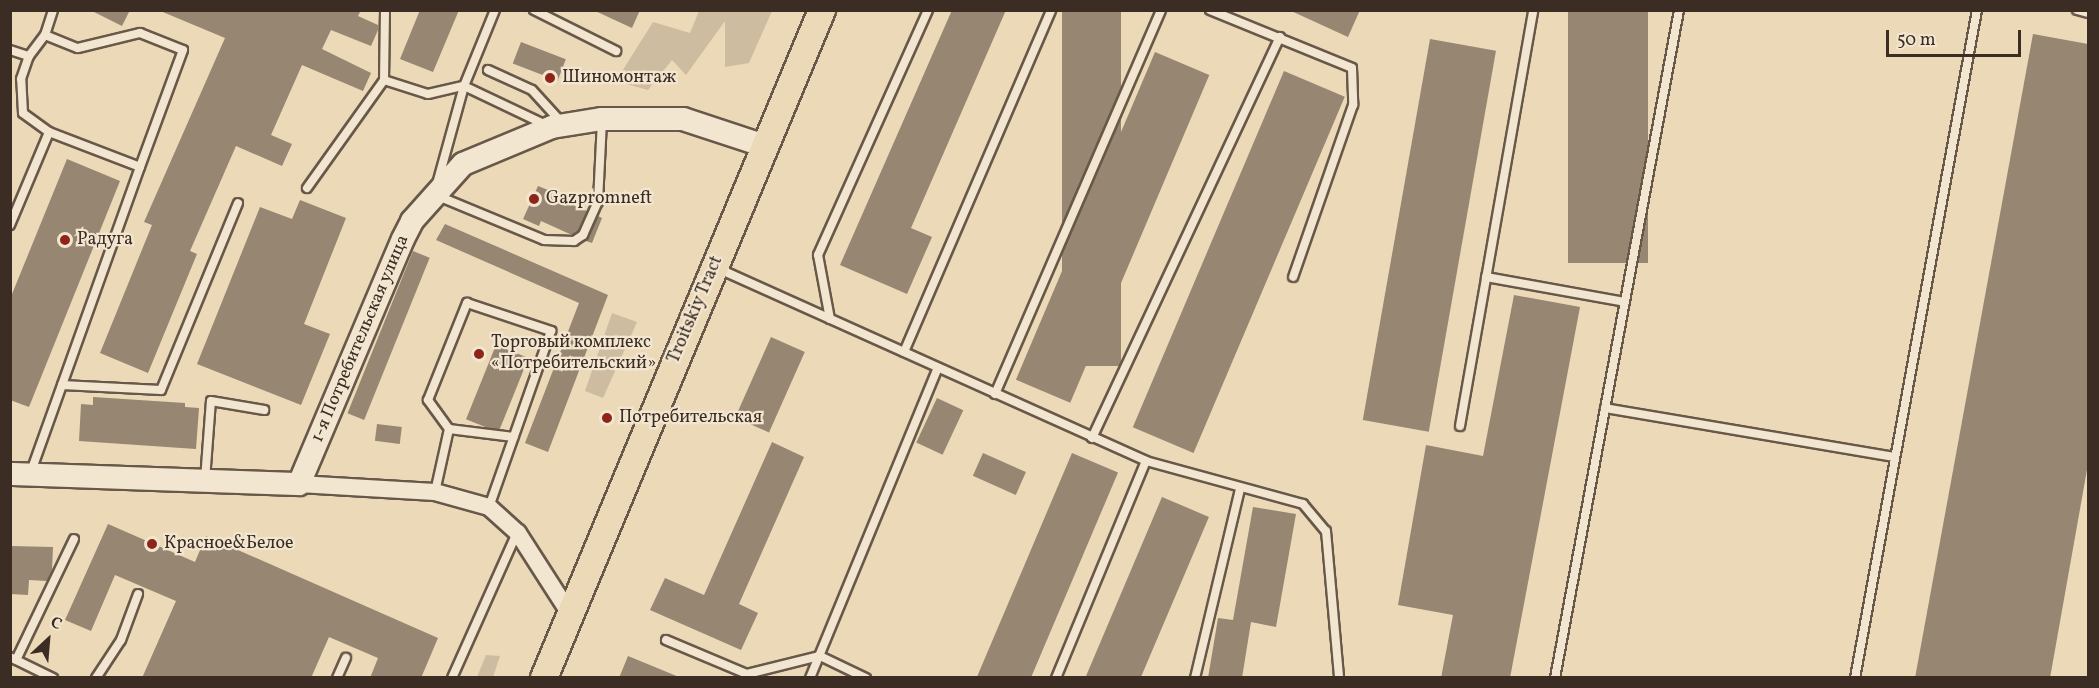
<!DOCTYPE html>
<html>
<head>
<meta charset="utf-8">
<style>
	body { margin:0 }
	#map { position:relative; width:2099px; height:688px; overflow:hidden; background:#ebd9b8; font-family:Vollkorn,serif }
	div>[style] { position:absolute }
	.green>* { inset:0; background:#cdbc9f }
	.building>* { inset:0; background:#978671; transform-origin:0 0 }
	.roads { filter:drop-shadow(2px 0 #685849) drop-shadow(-2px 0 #685849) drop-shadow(0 2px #685849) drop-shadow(0 -2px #685849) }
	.lane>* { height:8px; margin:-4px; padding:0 4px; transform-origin:4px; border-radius:4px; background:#f2e6d1 }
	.street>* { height:16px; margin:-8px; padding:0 8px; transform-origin:8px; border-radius:8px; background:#f2e6d1 }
	.secondary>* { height:22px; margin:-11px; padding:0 11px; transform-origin:11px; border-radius:11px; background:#f2e6d1 }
	.primary>* { height:26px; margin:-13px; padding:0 13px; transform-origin:13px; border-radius:13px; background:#ebd9b8 }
	.dots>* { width:16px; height:16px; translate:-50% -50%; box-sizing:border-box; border:3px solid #f2e6d1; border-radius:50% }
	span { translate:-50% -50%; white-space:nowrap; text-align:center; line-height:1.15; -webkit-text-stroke:4.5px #f2e6d1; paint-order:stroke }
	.poi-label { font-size:18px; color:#3c2d24 }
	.left { translate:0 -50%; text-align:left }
	.street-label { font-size:18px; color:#3c2d24 }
	.frame { position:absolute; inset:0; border:12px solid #3c2d24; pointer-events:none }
	.north { position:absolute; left:18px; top:610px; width:60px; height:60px; -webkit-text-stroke:4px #f2e6d1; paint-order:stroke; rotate:26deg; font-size:16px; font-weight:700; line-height:24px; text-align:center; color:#3c2d24 }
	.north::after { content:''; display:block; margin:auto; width:21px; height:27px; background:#3c2d24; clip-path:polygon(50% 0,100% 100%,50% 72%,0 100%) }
	.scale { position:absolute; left:1886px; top:30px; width:135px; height:27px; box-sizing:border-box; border:3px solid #3c2d24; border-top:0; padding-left:8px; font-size:18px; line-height:21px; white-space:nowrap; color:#3c2d24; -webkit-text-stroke:4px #f2e6d1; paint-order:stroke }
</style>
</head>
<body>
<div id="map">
	<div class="green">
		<i style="clip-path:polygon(699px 11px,772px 11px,749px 63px,725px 67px,725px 21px,686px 75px,672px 60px,648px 90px,616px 81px,653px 22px,690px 33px)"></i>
		<i style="clip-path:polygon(612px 313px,637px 322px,603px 398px,585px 391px)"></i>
		<i style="clip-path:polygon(486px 655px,500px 656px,493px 677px,477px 677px)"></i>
	</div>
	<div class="building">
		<i style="clip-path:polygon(90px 10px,130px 10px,122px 26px)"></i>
		<i style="clip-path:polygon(158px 10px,361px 10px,358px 16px,378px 25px,378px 30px,371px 46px,331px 30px,322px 49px,371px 73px,363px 91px,302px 65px,271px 135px,292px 144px,282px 166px,236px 146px,190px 251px,197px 254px,148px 373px,100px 353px,152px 225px,144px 222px,225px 38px)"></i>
		<i style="clip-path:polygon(420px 10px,459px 10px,433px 72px,400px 59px)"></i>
		<i style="clip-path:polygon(593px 10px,640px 10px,632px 28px)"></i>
		<i style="clip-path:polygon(952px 10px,1006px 10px,911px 228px,932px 237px,907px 294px,840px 265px)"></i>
		<i style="left:1062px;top:10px;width:59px;height:356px"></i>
		<i style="clip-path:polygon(1289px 10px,1360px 10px,1348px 37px)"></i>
		<i style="left:1568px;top:10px;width:80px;height:253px"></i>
		<i style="clip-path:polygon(2033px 34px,2088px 44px,2088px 464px,2050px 678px,1915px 678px)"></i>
		<i style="left:1430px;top:39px;width:67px;height:387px;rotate:10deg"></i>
		<i style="left:521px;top:42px;width:48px;height:23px;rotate:21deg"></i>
		<i style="left:1155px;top:52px;width:59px;height:356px;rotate:23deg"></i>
		<i style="left:1284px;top:71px;width:66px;height:387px;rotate:23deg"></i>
		<i style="clip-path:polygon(67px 159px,120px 181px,29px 407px,10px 400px,10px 299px)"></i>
		<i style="clip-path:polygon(538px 186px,553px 192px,551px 196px,587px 211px,578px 231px,572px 235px,541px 221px,539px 226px,523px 219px)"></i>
		<i style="clip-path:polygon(300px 200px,346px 218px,304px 324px,330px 334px,301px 405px,197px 364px,260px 207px,292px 219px)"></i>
		<i style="clip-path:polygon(598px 216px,602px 218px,592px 243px,586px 241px)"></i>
		<i style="clip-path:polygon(445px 224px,608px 295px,548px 452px,525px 443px,579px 303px,436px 240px)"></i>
		<i style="left:413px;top:251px;width:18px;height:175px;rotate:22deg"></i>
		<i style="clip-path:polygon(1514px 295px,1580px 307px,1510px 678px,1441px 678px,1453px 615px,1398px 605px,1426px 445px,1483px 456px)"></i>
		<i style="left:771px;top:337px;width:37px;height:88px;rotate:24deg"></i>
		<i style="left:496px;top:345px;width:35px;height:80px;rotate:22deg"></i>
		<i style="clip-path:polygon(93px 397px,185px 403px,185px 407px,199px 408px,196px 449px,79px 441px,81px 404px,93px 405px)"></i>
		<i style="left:937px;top:398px;width:29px;height:49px;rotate:25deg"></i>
		<i style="left:377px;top:424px;width:25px;height:17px;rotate:7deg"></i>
		<i style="clip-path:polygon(772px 442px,804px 457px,739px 604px,758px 613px,741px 650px,650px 610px,665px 578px,704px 595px)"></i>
		<i style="left:983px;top:453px;width:47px;height:25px;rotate:24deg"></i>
		<i style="left:1072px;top:453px;width:50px;height:245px;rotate:23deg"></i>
		<i style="left:1162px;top:497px;width:51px;height:196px;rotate:23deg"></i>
		<i style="clip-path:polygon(1253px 507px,1296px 514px,1276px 627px,1251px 622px,1242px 678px,1208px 678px,1218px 618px,1233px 620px)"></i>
		<i style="clip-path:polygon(108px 524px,195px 562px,206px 536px,438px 638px,421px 678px,370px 678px,378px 658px,329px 637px,311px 678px,142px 678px,176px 601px,115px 575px,91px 631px,65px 620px)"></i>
		<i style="clip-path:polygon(10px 546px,53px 547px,52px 570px,47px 581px,29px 580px,28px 595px,10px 594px)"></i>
		<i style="clip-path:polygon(628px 656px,679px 677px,679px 678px,619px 678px)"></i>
	</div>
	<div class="roads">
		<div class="lane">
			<i style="left:385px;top:10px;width:70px;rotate:90.8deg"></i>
			<i style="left:384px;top:80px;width:46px;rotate:17.7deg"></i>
			<i style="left:428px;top:94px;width:37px;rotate:-13deg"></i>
			<i style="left:464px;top:86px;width:102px;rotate:105.4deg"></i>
			<i style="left:495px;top:10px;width:82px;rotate:112.2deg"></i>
			<i style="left:464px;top:86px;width:91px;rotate:25.4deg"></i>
			<i style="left:534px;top:10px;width:92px;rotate:26.6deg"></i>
			<i style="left:1210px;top:10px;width:153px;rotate:22.2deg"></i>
			<i style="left:1352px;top:68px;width:37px;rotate:88deg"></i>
			<i style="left:1353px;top:105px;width:182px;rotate:109.2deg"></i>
			<i style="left:2077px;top:10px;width:11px;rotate:15deg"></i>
			<i style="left:45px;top:35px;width:26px;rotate:-72deg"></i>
			<i style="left:10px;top:50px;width:20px;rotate:18deg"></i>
			<i style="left:488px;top:70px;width:48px;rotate:24.4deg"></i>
			<i style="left:532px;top:90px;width:45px;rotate:47.7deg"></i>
			<i style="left:49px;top:132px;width:32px;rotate:-144deg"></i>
			<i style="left:23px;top:113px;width:34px;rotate:-93deg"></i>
			<i style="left:21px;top:79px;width:24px;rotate:-71deg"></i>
			<i style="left:29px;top:56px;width:26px;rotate:-53deg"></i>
			<i style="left:45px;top:35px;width:35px;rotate:22deg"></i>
			<i style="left:78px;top:48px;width:64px;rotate:-13.6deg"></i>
			<i style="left:140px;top:33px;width:46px;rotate:21.6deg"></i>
			<i style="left:183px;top:50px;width:125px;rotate:110.2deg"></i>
			<i style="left:307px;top:188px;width:133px;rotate:-54.5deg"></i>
			<i style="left:438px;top:196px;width:115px;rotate:22.5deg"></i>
			<i style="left:544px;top:240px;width:30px;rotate:2deg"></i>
			<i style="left:574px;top:241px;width:11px;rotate:-34deg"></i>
			<i style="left:583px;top:235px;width:36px;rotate:-66deg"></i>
			<i style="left:598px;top:202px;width:82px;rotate:-87.2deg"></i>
			<i style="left:10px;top:225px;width:101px;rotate:-67.2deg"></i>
			<i style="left:49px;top:132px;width:97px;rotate:21deg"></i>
			<i style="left:140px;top:167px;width:324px;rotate:109.7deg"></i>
			<i style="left:717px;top:268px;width:470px;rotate:24.2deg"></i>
			<i style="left:1146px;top:461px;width:163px;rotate:15.3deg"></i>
			<i style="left:1303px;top:504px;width:35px;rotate:50deg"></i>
			<i style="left:1326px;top:531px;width:148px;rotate:84.9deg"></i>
			<i style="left:1486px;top:277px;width:141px;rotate:10.2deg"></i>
			<i style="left:830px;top:319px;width:65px;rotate:-100.6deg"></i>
			<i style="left:818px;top:255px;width:269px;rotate:-65.8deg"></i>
			<i style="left:904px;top:352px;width:372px;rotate:-66.7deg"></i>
			<i style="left:62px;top:385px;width:99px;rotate:2.9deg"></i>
			<i style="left:161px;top:390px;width:202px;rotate:-67.6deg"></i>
			<i style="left:995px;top:394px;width:418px;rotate:-66.6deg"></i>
			<i style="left:1605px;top:408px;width:294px;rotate:9.6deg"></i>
			<i style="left:1460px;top:426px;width:422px;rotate:-80deg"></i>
			<i style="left:449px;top:429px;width:65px;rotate:7deg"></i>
			<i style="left:1092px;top:438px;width:443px;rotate:-64.9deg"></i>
			<i style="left:205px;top:480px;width:79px;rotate:-85.7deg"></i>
			<i style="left:211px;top:401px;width:54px;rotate:9.6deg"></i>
			<i style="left:435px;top:492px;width:65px;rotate:-77.5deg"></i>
			<i style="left:449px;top:429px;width:36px;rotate:-126deg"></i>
			<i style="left:428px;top:400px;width:105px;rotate:-68.1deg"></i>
			<i style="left:467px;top:303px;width:89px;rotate:18.4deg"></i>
			<i style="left:551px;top:331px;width:187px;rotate:109.4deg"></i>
			<i style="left:666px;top:640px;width:88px;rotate:22.8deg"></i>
			<i style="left:747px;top:674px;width:75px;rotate:-13.9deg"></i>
			<i style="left:820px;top:656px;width:51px;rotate:25.6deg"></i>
			<i style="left:10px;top:657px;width:48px;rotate:26deg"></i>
			<i style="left:16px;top:660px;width:134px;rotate:-64.4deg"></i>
			<i style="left:96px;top:678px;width:45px;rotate:-56.7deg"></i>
			<i style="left:121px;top:640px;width:49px;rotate:-69.7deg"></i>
			<i style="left:337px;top:678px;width:22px;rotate:-66deg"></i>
			<i style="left:452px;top:678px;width:159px;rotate:-65.9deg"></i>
			<i style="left:810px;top:678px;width:335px;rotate:-67.6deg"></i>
			<i style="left:1056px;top:678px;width:235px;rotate:-67.5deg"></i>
			<i style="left:1195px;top:678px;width:194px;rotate:-76.6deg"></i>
			<i style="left:1555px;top:678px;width:679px;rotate:-79.48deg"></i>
			<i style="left:1855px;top:678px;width:679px;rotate:-79.65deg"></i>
		</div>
		<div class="street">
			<i style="left:299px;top:484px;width:136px;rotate:3.4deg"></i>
			<i style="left:435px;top:492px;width:56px;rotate:15.5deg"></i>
			<i style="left:489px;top:507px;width:39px;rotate:42deg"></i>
			<i style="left:518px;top:533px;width:96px;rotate:57.3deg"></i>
		</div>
		<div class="secondary">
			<i style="left:10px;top:474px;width:289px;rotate:2deg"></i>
			<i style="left:299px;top:484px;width:266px;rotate:-67deg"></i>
			<i style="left:403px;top:239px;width:20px;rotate:-63deg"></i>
			<i style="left:412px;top:221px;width:76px;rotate:-48.2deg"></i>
			<i style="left:463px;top:164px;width:96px;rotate:-22.6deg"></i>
			<i style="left:552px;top:127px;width:51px;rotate:-9.1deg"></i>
			<i style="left:602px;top:119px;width:81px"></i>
			<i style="left:683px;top:119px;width:86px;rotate:18.2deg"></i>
		</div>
		<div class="primary">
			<i style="left:544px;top:678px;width:724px;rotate:-67.4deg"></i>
		</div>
	</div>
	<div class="dots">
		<i style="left:550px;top:78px;background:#8f2418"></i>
		<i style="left:534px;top:199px;background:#8f2418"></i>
		<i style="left:65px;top:240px;background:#8f2418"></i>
		<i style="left:479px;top:354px;background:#8f2418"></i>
		<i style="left:607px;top:418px;background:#8f2418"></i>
		<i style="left:152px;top:544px;background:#8f2418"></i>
	</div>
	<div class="poi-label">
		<span class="left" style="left:562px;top:78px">Шиномонтаж</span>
		<span class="left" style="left:546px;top:199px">Gazpromneft</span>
		<span class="left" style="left:77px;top:240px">Радуга</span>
		<span class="left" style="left:491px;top:354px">Торговый комплекс<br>«Потребительский»</span>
		<span class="left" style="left:619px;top:418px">Потребительская</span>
		<span class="left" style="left:164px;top:544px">Красное&amp;Белое</span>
	</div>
	<div class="street-label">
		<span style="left:696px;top:310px;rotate:-67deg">Troitskiy Tract</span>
		<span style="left:361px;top:339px;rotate:-67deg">1-я Потребительская улица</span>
	</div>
	<div class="frame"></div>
	<div class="north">С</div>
	<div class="scale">50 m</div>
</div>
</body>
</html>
